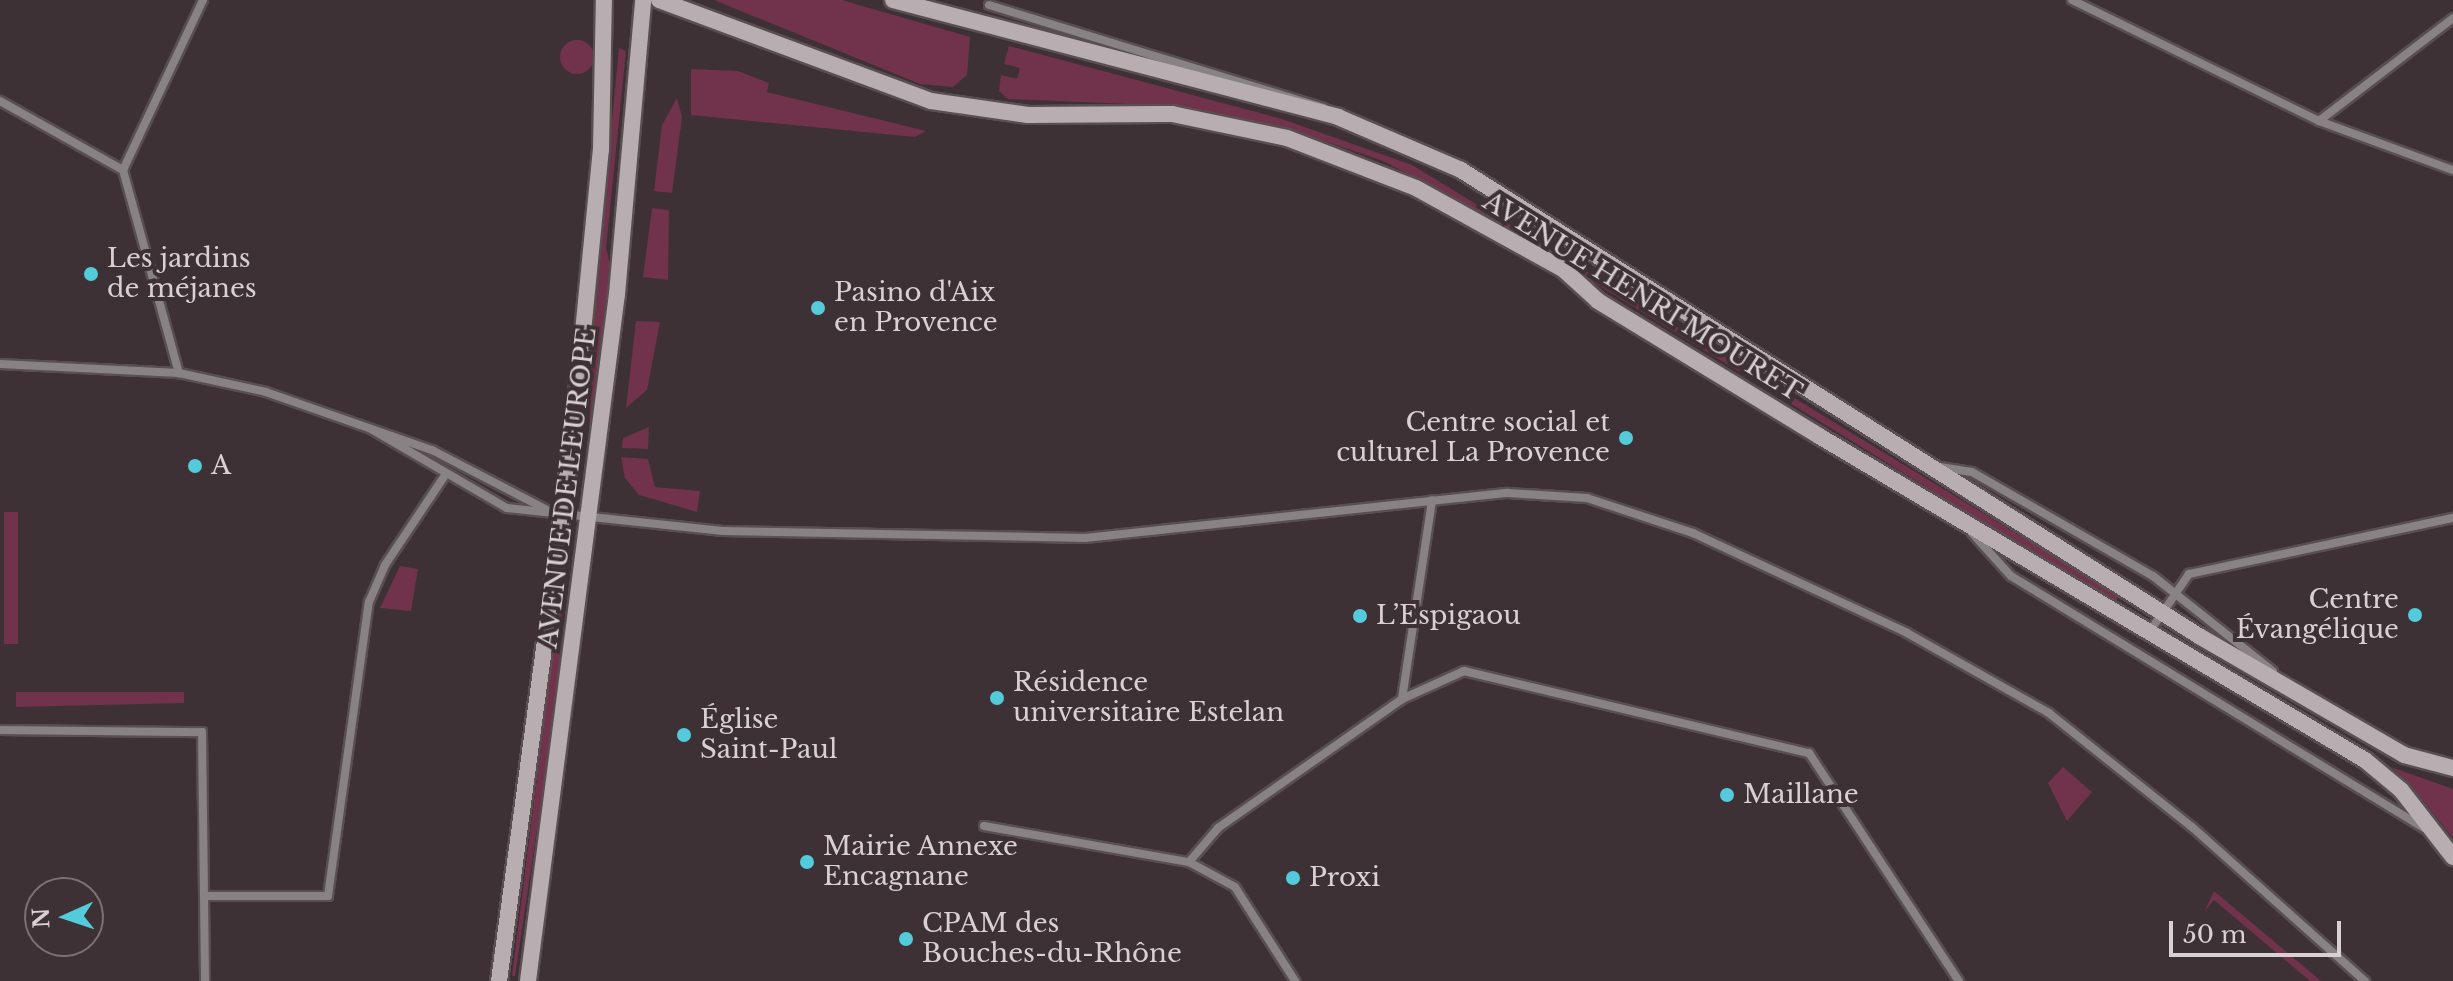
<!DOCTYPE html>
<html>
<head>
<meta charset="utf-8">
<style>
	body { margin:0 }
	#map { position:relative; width:2453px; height:981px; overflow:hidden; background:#3d3135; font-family:"Libre Baskerville",serif }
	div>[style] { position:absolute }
	.green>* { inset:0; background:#71324b; transform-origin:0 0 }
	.round { border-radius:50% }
	.roads { filter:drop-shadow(2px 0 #594e51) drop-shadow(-2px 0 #594e51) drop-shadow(0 2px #594e51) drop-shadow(0 -2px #594e51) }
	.minor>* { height:8px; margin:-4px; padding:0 4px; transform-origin:4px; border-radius:4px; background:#888284 }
	.secondary>* { height:16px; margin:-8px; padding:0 8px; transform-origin:8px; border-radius:8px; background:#b8aeb1 }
	.dots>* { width:22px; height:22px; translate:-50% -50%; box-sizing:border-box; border:4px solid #3d3135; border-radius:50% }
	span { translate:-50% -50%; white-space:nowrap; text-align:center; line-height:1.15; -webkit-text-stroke:8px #3d3135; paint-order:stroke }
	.poi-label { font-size:26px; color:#d8d0d2 }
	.left { translate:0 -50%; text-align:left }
	.right { translate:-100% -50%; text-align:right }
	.street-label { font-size:26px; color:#d8d0d2 }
	.north { position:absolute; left:24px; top:877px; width:80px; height:80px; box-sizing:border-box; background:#3d3135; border:2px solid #7b7174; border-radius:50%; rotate:267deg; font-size:22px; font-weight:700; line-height:32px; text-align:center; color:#d8d0d2 }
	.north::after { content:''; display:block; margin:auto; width:28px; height:36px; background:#53cbda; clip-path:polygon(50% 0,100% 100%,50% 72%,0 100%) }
	.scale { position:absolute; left:2169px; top:921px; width:172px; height:36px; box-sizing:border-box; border:4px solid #d8d0d2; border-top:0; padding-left:10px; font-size:24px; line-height:28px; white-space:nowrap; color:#d8d0d2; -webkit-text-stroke:6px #3d3135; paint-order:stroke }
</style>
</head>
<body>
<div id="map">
	<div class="green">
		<i style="clip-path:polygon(714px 0,842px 0,970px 37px,967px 75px,953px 87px,920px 84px)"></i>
		<i class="round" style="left:560px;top:40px;width:34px;height:34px"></i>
		<i style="clip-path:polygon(1009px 46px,1282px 119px,1412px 165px,2119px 596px,2115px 603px,1468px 205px,1383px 161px,1283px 127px,1175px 106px,1008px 99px,999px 91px,1001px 75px,1017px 79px,1020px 68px,1004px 64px)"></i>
		<i style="clip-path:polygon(619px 48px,626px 51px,606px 248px,612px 272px,588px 473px,592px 327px)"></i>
		<i style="clip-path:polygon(691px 69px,738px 71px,769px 83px,767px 92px,926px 131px,915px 137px,691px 115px)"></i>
		<i style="clip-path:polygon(677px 98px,682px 117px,672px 193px,654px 191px,662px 125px)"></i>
		<i style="clip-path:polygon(652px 208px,669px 210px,668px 280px,643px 277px)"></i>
		<i style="clip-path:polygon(636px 321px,660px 322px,647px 390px,626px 408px)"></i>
		<i style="clip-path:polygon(649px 427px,648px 449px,622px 448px,623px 438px)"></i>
		<i style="clip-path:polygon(621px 457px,648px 459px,655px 487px,700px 491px,697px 512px,639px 495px,625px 478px)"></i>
		<i style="left:4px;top:512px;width:14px;height:132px"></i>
		<i style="clip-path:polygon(400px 566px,418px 569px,411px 611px,380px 608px)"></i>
		<i style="clip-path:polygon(563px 570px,561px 670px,515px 976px,512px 976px)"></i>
		<i style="clip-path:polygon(16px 692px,184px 692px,184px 703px,16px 707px)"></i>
		<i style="clip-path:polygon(2063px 767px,2092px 792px,2067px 821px,2048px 783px)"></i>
		<i style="clip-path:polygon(2391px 767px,2453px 789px,2453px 838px,2409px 783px)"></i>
		<i style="clip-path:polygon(2214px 891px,2321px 981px,2310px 981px,2214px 900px,2204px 912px)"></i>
	</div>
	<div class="roads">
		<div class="minor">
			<i style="left:2072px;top:0;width:275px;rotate:26.1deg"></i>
			<i style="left:2319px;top:121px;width:143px;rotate:20.1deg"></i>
			<i style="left:989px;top:5px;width:350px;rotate:17.1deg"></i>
			<i style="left:0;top:101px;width:141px;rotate:29.3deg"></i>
			<i style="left:123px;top:170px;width:211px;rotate:74.6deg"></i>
			<i style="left:2319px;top:121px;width:169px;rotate:-37.5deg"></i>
			<i style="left:123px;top:170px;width:188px;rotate:-64.8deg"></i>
			<i style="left:0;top:364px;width:179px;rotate:2.9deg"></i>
			<i style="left:179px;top:373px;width:89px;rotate:12.3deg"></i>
			<i style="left:266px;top:392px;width:176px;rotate:19.3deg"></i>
			<i style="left:432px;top:450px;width:139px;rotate:27.5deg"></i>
			<i style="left:371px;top:429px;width:157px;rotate:30.2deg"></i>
			<i style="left:507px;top:508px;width:217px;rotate:6.1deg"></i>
			<i style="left:723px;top:531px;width:362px;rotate:1.1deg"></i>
			<i style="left:1085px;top:538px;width:425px;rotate:-6.1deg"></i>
			<i style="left:1508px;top:493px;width:79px;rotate:3.6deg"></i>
			<i style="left:1587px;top:498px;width:112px;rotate:18.3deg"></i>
			<i style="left:1693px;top:533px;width:236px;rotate:25deg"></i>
			<i style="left:1907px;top:633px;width:163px;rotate:29.4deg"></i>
			<i style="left:2049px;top:713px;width:183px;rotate:38.6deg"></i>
			<i style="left:2192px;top:827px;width:232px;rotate:41.7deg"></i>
			<i style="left:1940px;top:467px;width:32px;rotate:9deg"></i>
			<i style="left:1972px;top:472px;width:209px;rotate:29.9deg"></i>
			<i style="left:2153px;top:576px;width:153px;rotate:38.4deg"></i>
			<i style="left:1972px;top:533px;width:58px;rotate:47.8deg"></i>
			<i style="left:2011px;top:576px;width:484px;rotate:31.4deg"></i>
			<i style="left:2148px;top:634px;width:73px;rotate:-55.7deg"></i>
			<i style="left:2189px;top:574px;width:270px;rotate:-12deg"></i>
			<i style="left:1402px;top:699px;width:201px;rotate:-81.4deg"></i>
			<i style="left:0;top:730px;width:202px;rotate:0.6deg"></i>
			<i style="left:202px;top:732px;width:249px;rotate:89.3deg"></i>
			<i style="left:984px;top:826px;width:208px;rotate:10deg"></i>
			<i style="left:1189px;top:862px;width:52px;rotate:28.5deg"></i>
			<i style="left:1235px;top:887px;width:112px;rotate:57.4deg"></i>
			<i style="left:1189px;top:862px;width:45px;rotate:-49.5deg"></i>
			<i style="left:1218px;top:828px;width:225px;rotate:-35deg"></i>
			<i style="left:1402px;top:699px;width:68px;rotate:-24.3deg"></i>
			<i style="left:1464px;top:671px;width:355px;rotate:13.4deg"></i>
			<i style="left:1809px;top:753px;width:273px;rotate:56.7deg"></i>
			<i style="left:206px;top:896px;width:122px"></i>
			<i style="left:328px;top:896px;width:297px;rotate:-82.1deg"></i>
			<i style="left:369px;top:602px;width:40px;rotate:-66.6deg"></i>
			<i style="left:385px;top:565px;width:106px;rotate:-56.2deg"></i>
		</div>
		<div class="secondary">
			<i style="left:659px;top:0;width:290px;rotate:20.4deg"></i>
			<i style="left:931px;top:101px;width:98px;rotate:8.2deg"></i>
			<i style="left:1028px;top:115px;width:144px;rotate:-0.4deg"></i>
			<i style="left:1172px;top:114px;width:117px;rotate:11.8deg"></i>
			<i style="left:1287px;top:138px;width:138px;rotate:21.2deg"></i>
			<i style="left:1416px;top:188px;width:168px;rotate:28.9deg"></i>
			<i style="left:1563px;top:269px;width:47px;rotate:42.4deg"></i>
			<i style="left:1598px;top:301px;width:259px;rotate:31.4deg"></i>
			<i style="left:1819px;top:436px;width:635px;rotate:30.69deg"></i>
			<i style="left:2365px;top:760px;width:47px;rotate:39.8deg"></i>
			<i style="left:2401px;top:790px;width:85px;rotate:52.2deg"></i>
			<i style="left:893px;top:0;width:460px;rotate:14.7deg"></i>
			<i style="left:1338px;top:117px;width:134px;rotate:23.3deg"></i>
			<i style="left:1461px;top:170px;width:873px;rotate:32.27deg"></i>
			<i style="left:2199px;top:636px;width:237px;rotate:30.1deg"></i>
			<i style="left:2404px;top:755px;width:51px;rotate:14.9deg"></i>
			<i style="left:499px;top:981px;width:552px;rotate:-82.3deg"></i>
			<i style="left:573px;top:434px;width:285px;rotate:-84.4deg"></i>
			<i style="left:601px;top:150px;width:150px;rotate:-88.9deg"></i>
			<i style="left:528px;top:981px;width:693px;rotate:-82.62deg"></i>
			<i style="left:617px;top:294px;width:295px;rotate:-84.9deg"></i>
		</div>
	</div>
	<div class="dots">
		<i style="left:91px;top:274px;background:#53cbda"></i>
		<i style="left:818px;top:308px;background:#53cbda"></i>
		<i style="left:1626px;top:438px;background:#53cbda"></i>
		<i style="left:195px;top:466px;background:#53cbda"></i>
		<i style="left:2415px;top:615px;background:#53cbda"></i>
		<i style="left:1360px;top:616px;background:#53cbda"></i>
		<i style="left:997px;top:698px;background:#53cbda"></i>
		<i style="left:684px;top:735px;background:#53cbda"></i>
		<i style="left:1727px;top:795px;background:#53cbda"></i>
		<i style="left:807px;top:862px;background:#53cbda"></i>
		<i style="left:1293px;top:878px;background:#53cbda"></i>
		<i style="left:906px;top:939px;background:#53cbda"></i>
	</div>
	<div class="poi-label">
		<span class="left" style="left:107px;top:274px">Les jardins<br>de méjanes</span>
		<span class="left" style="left:834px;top:308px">Pasino d'Aix<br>en Provence</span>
		<span class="right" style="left:1610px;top:438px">Centre social et<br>culturel La Provence</span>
		<span class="left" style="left:211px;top:466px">A</span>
		<span class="right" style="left:2399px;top:615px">Centre<br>Évangélique</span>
		<span class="left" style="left:1376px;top:616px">L’Espigaou</span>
		<span class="left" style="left:1013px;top:698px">Résidence<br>universitaire Estelan</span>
		<span class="left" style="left:700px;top:735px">Église<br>Saint-Paul</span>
		<span class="left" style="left:1743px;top:795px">Maillane</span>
		<span class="left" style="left:823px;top:862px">Mairie Annexe<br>Encagnane</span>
		<span class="left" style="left:1309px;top:878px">Proxi</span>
		<span class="left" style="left:922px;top:939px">CPAM des<br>Bouches-du-Rhône</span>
	</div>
	<div class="street-label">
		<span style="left:1642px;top:297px;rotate:32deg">AVENUE HENRI MOURET</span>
		<span style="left:568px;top:488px;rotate:-83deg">AVENUE DE L'EUROPE</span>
	</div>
	<div class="north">N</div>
	<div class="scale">50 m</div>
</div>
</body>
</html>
